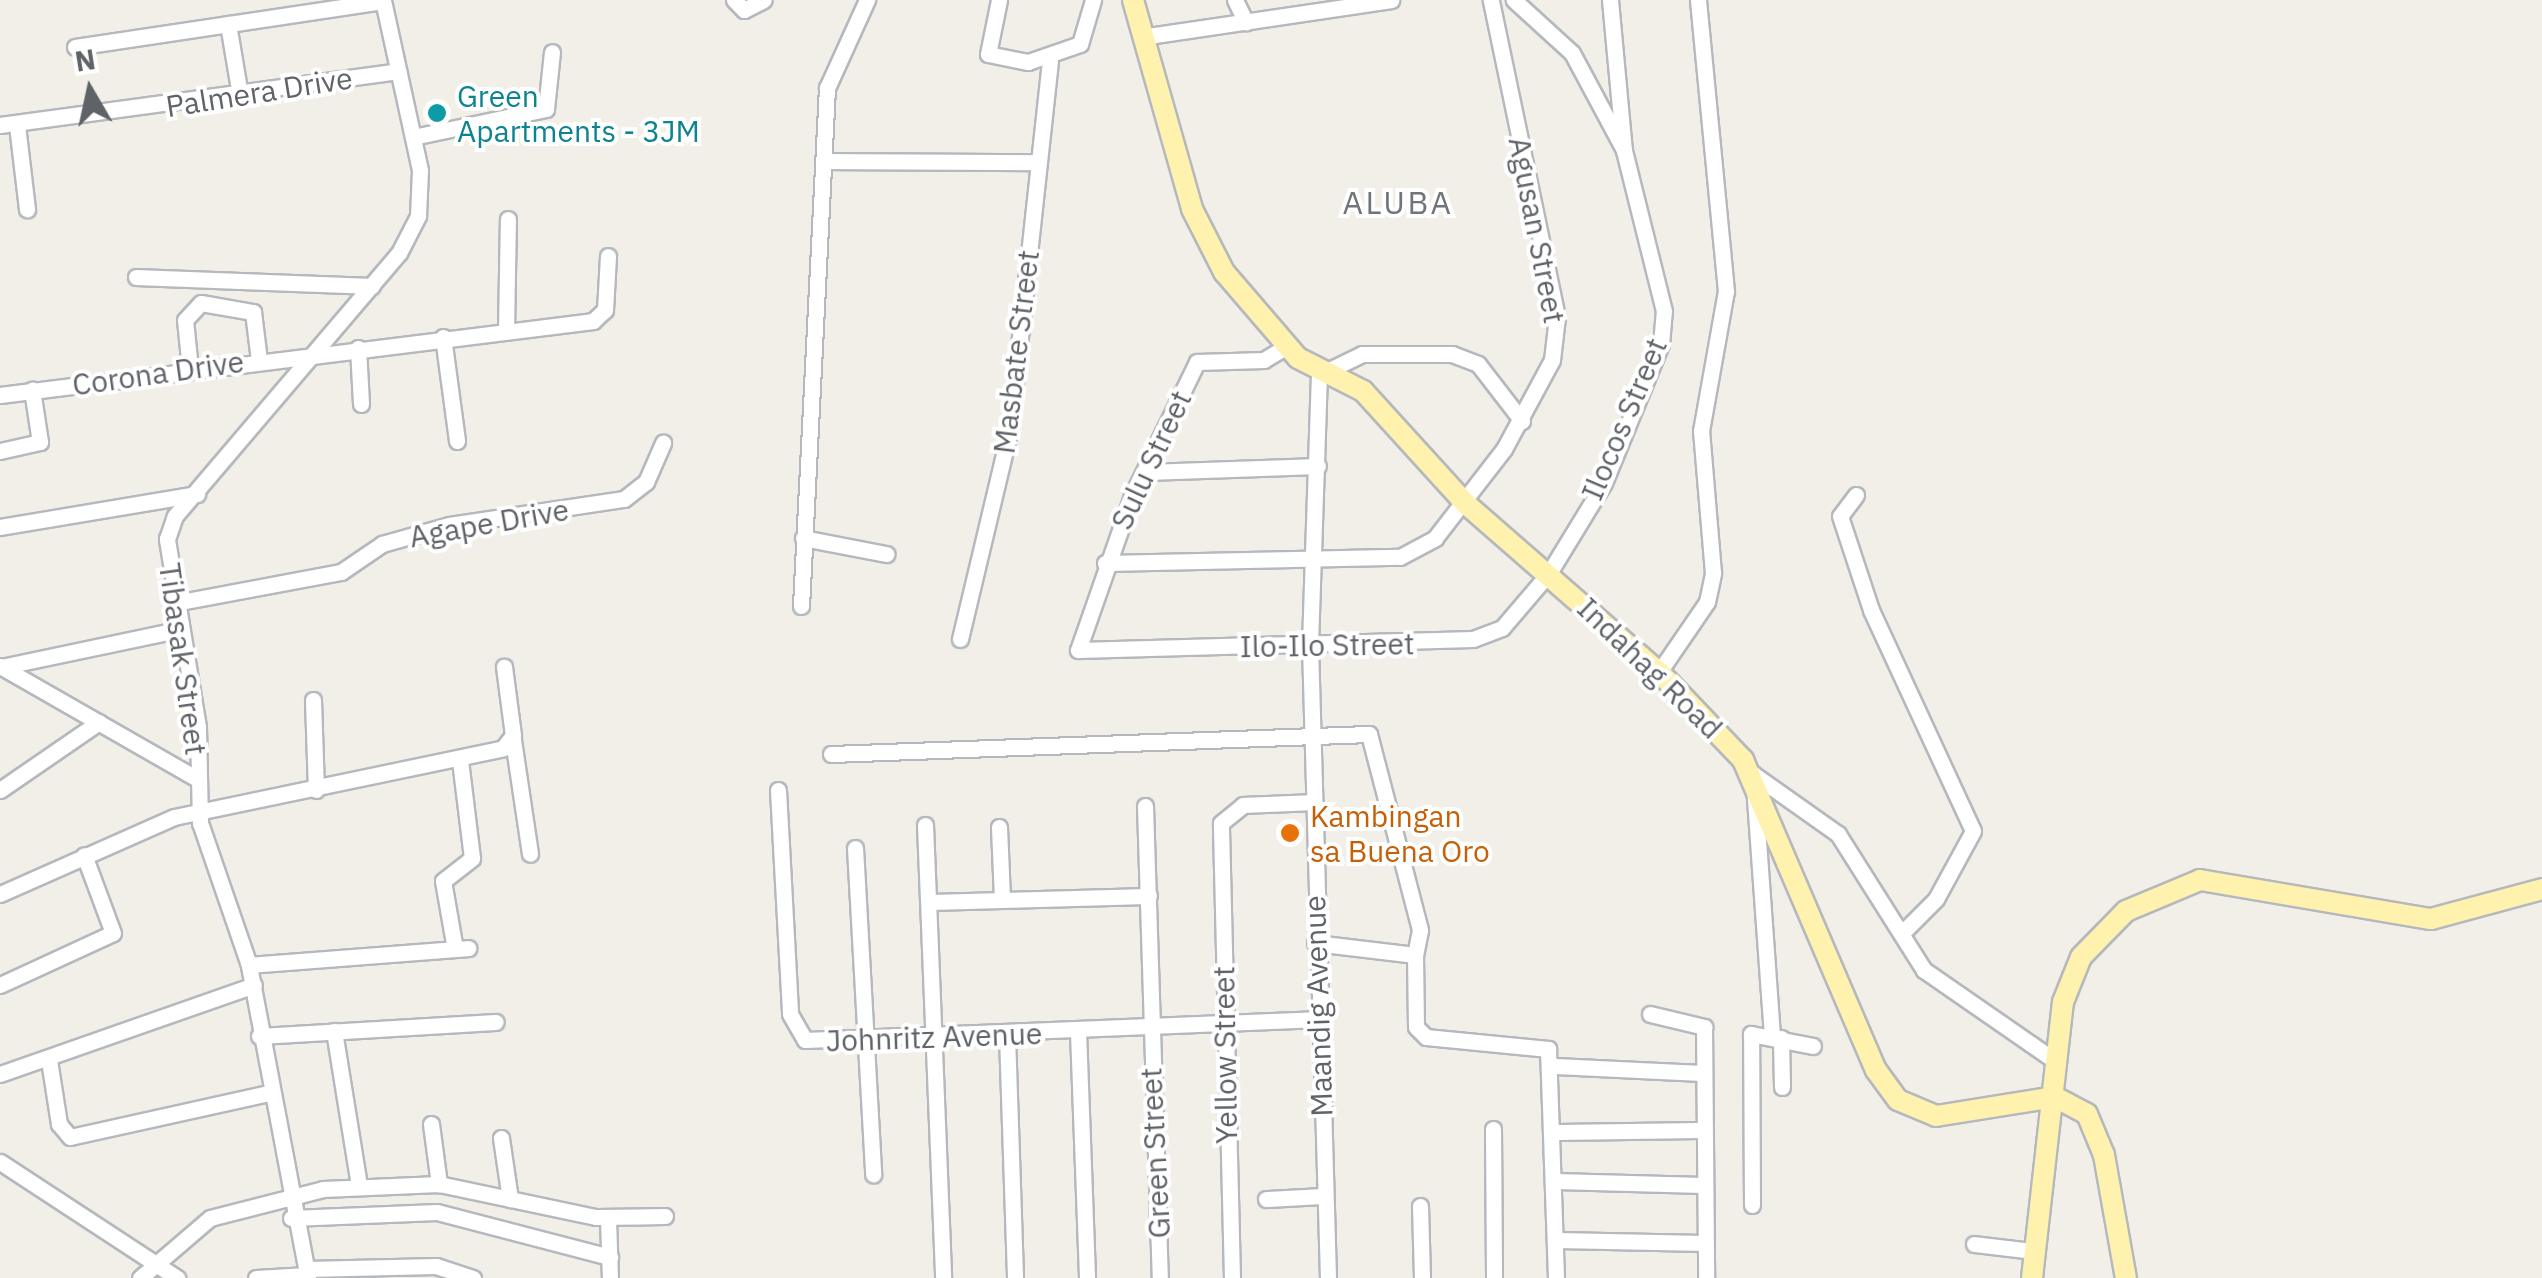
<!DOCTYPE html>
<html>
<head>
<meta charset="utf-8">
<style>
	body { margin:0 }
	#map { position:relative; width:2542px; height:1278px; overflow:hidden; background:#f1efe8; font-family:"IBM Plex Sans",sans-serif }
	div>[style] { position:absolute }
	.roads { filter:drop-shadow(2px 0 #b5b8bc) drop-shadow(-2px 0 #b5b8bc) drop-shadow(0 2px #b5b8bc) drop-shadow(0 -2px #b5b8bc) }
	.minor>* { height:15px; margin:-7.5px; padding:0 7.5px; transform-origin:7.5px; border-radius:7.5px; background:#fff }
	.major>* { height:20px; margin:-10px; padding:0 10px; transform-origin:10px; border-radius:10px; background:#fff2af }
	.dots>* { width:28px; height:28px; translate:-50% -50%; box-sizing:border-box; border:5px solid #fff; border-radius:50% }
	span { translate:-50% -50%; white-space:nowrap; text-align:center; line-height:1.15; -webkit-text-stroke:8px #fff; paint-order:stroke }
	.street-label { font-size:30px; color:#5f6368 }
	.culture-label { font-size:30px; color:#0d838f }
	.left { translate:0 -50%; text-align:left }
	.food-label { font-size:30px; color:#c56008 }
	.neighbourhood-label { font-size:32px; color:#70757a; letter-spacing:2.5px }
	.north { position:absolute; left:40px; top:40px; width:100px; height:100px; -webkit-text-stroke:8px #fff; paint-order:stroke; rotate:351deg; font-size:28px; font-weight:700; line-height:40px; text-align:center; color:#5f6368 }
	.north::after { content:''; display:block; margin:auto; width:35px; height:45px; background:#5f6368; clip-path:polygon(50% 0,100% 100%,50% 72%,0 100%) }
</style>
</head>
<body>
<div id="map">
	<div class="roads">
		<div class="minor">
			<i style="left:734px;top:0;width:14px;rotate:45deg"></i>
			<i style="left:744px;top:10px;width:22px;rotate:-27deg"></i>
			<i style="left:999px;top:0;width:55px;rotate:101.5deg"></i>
			<i style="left:988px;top:54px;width:41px;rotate:11.3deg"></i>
			<i style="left:1028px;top:62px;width:55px;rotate:-19.1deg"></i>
			<i style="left:1080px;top:44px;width:46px;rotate:-73.5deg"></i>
			<i style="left:1235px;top:0;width:25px;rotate:64deg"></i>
			<i style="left:1610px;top:0;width:151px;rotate:84.7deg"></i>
			<i style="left:228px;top:24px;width:72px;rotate:80.4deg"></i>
			<i style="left:1148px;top:36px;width:246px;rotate:-8.4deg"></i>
			<i style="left:75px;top:47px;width:311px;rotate:-8.5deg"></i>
			<i style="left:0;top:125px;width:402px;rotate:-7.7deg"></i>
			<i style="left:17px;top:125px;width:85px;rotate:83.2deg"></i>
			<i style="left:413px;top:137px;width:136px;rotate:-11.9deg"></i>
			<i style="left:546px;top:109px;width:57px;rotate:-84deg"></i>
			<i style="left:824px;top:161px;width:213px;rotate:0.3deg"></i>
			<i style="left:136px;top:277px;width:236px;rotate:2.2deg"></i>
			<i style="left:506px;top:330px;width:111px;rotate:-89deg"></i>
			<i style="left:443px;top:337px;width:105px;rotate:82.3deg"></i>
			<i style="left:1287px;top:346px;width:27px;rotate:149deg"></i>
			<i style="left:1264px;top:360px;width:67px;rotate:178.3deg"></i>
			<i style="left:1197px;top:362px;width:149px;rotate:115.9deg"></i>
			<i style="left:1132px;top:496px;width:163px;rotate:109.3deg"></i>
			<i style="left:1078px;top:650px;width:395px;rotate:-1.6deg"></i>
			<i style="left:1473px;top:639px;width:31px;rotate:-21deg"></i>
			<i style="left:1502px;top:628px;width:72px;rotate:-49.5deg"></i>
			<i style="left:1549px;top:573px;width:105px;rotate:-58.6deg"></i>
			<i style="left:1604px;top:483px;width:150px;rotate:-67.7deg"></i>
			<i style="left:1661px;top:344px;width:33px;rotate:-85deg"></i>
			<i style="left:1664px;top:311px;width:166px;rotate:-104deg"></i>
			<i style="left:1624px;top:150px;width:110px;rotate:-118.2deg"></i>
			<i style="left:1572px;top:53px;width:79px;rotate:-137.6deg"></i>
			<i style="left:358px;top:348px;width:56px;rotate:86.9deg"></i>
			<i style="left:190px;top:369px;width:49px;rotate:-95.8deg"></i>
			<i style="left:185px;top:320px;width:23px;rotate:-47deg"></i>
			<i style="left:201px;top:303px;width:53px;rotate:9.8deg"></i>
			<i style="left:253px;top:312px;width:48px;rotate:82.9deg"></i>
			<i style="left:0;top:395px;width:598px;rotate:-7.11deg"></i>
			<i style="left:593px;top:321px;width:16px;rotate:-43deg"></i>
			<i style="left:605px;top:310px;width:54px;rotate:-86.8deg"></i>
			<i style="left:0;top:451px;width:41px;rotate:-12.7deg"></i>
			<i style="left:40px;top:442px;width:53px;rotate:-98.7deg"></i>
			<i style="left:1147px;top:472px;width:171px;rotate:-2deg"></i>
			<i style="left:1856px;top:495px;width:26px;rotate:127deg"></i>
			<i style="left:1840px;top:516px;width:99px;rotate:71.7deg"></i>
			<i style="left:1871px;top:610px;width:243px;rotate:65.2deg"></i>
			<i style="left:1973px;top:831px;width:77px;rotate:118.6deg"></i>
			<i style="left:1936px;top:899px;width:49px;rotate:135deg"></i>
			<i style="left:0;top:527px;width:200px;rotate:-9.5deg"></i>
			<i style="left:803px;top:538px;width:85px;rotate:10.9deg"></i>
			<i style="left:1105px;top:563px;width:295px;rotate:-1.2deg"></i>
			<i style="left:1400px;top:557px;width:40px;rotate:-28deg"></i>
			<i style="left:1435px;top:538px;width:113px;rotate:-52.2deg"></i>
			<i style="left:1504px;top:449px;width:101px;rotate:-61.7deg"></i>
			<i style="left:1552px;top:360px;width:43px;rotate:-83.4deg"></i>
			<i style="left:1557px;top:317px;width:324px;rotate:-101.8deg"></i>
			<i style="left:175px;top:603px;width:169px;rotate:-10.6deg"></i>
			<i style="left:341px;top:572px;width:50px;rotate:-34.3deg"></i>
			<i style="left:382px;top:544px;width:70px;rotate:-15.8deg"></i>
			<i style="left:449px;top:525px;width:177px;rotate:-8.5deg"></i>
			<i style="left:624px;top:499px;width:28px;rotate:-38deg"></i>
			<i style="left:646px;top:482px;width:43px;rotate:-66.4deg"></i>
			<i style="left:801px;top:606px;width:519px;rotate:-87.13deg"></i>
			<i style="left:827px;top:88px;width:97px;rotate:-65.6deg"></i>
			<i style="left:960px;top:639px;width:216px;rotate:-76.6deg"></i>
			<i style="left:1010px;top:429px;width:370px;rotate:-83.8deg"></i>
			<i style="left:0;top:666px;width:227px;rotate:29.8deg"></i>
			<i style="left:1px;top:667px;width:184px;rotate:-11.9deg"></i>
			<i style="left:1659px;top:672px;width:85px;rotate:-55.6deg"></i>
			<i style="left:1707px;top:602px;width:30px;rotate:-78deg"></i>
			<i style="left:1713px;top:573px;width:143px;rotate:-94.8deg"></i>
			<i style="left:1701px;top:431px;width:142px;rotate:-79.9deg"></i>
			<i style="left:1726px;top:291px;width:292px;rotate:-95.5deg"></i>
			<i style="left:313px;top:700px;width:90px;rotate:88.1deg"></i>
			<i style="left:513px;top:740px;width:115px;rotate:81.5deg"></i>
			<i style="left:831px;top:754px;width:538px;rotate:-2.13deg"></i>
			<i style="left:1369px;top:734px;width:203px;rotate:75.4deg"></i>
			<i style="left:1420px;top:930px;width:25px;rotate:101deg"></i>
			<i style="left:0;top:790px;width:120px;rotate:-34.5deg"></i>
			<i style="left:778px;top:790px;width:224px;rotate:86.9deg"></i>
			<i style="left:790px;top:1014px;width:30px;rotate:60deg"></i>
			<i style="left:805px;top:1040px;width:513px;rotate:-2.34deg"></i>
			<i style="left:1145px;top:806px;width:472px;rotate:88.2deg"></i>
			<i style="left:925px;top:825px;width:453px;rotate:87.7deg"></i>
			<i style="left:999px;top:827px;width:73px;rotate:87.6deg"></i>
			<i style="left:855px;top:848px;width:327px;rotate:86.8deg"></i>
			<i style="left:0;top:894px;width:190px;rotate:-23.9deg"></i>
			<i style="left:174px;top:817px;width:336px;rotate:-11.8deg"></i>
			<i style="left:503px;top:748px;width:16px;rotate:-52deg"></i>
			<i style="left:513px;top:735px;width:69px;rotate:-97.5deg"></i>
			<i style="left:929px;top:902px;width:220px;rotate:-1.6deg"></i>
			<i style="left:1315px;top:943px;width:101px;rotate:6.8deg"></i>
			<i style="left:1415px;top:955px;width:72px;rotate:89.2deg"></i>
			<i style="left:1416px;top:1027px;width:14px;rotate:45deg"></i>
			<i style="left:1426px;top:1037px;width:123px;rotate:5.6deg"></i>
			<i style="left:1548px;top:1049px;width:229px;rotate:88deg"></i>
			<i style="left:455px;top:949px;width:69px;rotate:-100deg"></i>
			<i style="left:443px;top:881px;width:37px;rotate:-38deg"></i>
			<i style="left:472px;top:858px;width:99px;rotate:-97deg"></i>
			<i style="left:249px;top:965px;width:220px;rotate:-4.4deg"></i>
			<i style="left:0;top:985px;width:124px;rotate:-24.7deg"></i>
			<i style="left:113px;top:933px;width:83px;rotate:-110.4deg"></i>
			<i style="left:1650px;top:1014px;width:56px;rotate:13.5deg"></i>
			<i style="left:1704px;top:1027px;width:251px;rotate:89.5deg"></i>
			<i style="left:334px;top:1031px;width:156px;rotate:80.8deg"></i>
			<i style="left:1078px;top:1031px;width:247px;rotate:87.9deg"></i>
			<i style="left:1007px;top:1035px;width:243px;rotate:88.1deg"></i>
			<i style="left:259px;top:1036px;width:237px;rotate:-3.4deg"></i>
			<i style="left:1772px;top:1036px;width:263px;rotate:-94.1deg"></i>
			<i style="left:1753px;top:774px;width:104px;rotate:35.2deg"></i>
			<i style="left:1838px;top:834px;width:161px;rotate:57.7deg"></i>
			<i style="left:1924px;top:970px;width:158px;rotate:34.7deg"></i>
			<i style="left:1781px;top:1038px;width:49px;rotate:88.8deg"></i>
			<i style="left:49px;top:1060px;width:65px;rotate:81.1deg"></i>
			<i style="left:59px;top:1124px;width:17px;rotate:50deg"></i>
			<i style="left:70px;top:1137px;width:204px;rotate:-12.5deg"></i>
			<i style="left:1555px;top:1066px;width:147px;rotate:2.7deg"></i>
			<i style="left:0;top:1074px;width:269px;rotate:-19.3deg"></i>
			<i style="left:431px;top:1124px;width:61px;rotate:82.4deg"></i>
			<i style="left:1493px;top:1129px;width:149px;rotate:89.6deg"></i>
			<i style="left:1557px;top:1132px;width:143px;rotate:-0.8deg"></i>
			<i style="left:501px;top:1138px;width:62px;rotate:81.6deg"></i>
			<i style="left:0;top:1162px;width:212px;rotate:33.2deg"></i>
			<i style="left:1556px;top:1181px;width:147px;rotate:1.6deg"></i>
			<i style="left:1266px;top:1199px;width:58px;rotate:-3deg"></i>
			<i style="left:1752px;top:1205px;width:171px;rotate:-90.3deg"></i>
			<i style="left:1751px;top:1034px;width:63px;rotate:11deg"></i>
			<i style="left:1420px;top:1206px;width:72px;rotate:88.4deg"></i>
			<i style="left:291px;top:1218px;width:146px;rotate:-2.4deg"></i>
			<i style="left:437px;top:1212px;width:179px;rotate:14.6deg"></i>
			<i style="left:608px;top:1219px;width:59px;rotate:88.1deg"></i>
			<i style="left:1557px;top:1240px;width:148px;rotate:1.2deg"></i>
			<i style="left:1974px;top:1244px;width:59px;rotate:6.8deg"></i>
			<i style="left:306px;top:1269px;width:130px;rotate:-1.3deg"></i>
			<i style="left:436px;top:1266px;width:39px;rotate:18deg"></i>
			<i style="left:140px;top:1278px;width:92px;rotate:-40.6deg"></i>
			<i style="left:210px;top:1218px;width:117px;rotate:-14.4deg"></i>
			<i style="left:323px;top:1189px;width:116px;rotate:-2.5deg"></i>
			<i style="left:439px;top:1184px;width:160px;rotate:11.9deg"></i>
			<i style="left:596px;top:1217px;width:69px;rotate:-0.8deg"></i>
			<i style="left:256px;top:1278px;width:51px;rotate:-3.4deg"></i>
			<i style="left:308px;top:1278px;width:319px;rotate:-100.7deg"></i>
			<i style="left:249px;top:965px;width:150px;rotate:-109deg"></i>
			<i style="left:200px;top:823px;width:96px;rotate:-91.2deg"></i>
			<i style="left:198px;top:727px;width:191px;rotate:-99.4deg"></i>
			<i style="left:167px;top:539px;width:24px;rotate:-71deg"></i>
			<i style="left:175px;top:516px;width:345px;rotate:-49.6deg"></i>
			<i style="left:399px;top:253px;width:42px;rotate:-62.8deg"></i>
			<i style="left:418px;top:216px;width:46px;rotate:-87.5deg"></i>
			<i style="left:420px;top:170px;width:174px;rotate:-102.3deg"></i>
			<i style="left:1232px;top:1278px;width:455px;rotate:-91.4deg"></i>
			<i style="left:1221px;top:823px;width:28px;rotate:-39deg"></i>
			<i style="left:1243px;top:805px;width:71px;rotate:-2.4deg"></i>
			<i style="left:1328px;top:1278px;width:634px;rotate:-91.63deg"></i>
			<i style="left:1310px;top:644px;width:269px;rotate:-88.1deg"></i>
			<i style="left:1319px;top:375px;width:48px;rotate:-26deg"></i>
			<i style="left:1362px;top:354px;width:90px"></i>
			<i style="left:1452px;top:354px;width:28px;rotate:21deg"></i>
			<i style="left:1478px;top:364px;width:72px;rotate:52.3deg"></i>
		</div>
		<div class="major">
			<i style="left:1133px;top:0;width:217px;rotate:74.2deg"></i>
			<i style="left:1192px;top:209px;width:71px;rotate:63.1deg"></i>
			<i style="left:1224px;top:272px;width:113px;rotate:49.3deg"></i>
			<i style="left:1298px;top:358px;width:73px;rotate:26.9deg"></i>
			<i style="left:1363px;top:391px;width:151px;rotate:47.7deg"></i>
			<i style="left:1465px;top:503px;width:257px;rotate:41.1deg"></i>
			<i style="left:1659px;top:672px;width:122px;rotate:46.3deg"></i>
			<i style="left:1743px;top:760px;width:337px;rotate:66.8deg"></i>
			<i style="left:1876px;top:1070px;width:37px;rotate:54deg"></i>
			<i style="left:1898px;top:1100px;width:41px;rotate:22.8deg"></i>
			<i style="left:1936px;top:1116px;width:121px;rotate:-9.1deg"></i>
			<i style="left:2055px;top:1097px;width:36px;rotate:28deg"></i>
			<i style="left:2087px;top:1114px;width:44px;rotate:67.5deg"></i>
			<i style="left:2104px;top:1155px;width:125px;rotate:79.9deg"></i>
			<i style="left:2032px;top:1278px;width:278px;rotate:-83.6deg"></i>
			<i style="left:2063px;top:1002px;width:48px;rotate:-68.2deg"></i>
			<i style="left:2081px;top:957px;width:64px;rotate:-45.6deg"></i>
			<i style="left:2126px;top:911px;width:80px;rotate:-22.7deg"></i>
			<i style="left:2200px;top:880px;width:234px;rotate:9.6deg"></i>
			<i style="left:2431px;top:919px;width:115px;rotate:-15.1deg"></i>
		</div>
	</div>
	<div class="dots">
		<i style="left:437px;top:113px;background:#0f9aa8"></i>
		<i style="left:1290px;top:833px;background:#e8710a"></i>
	</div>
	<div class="street-label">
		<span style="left:259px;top:92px;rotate:-9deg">Palmera Drive</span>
		<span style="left:1537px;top:230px;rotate:79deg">Agusan Street</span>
		<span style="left:1016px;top:352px;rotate:-83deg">Masbate Street</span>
		<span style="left:158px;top:373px;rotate:-8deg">Corona Drive</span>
		<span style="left:1624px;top:419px;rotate:-67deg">Ilocos Street</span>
		<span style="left:1151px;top:460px;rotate:-65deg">Sulu Street</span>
		<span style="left:489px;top:523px;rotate:-10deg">Agape Drive</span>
		<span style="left:1327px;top:645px;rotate:-1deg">Ilo-Ilo Street</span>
		<span style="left:183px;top:659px;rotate:82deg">Tibasak Street</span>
		<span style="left:1650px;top:668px;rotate:44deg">Indahag Road</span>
		<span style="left:1318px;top:1006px;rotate:-92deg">Maandig Avenue</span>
		<span style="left:934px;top:1037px;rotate:-2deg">Johnritz Avenue</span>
		<span style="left:1225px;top:1055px;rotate:-91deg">Yellow Street</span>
		<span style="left:1155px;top:1153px;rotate:-93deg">Green Street</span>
	</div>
	<div class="culture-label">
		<span class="left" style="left:457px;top:113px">Green<br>Apartments - 3JM</span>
	</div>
	<div class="food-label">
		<span class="left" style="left:1310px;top:833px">Kambingan<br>sa Buena Oro</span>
	</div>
	<div class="neighbourhood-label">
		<span style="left:1398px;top:202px">ALUBA</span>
	</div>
	<div class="north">N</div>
</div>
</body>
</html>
